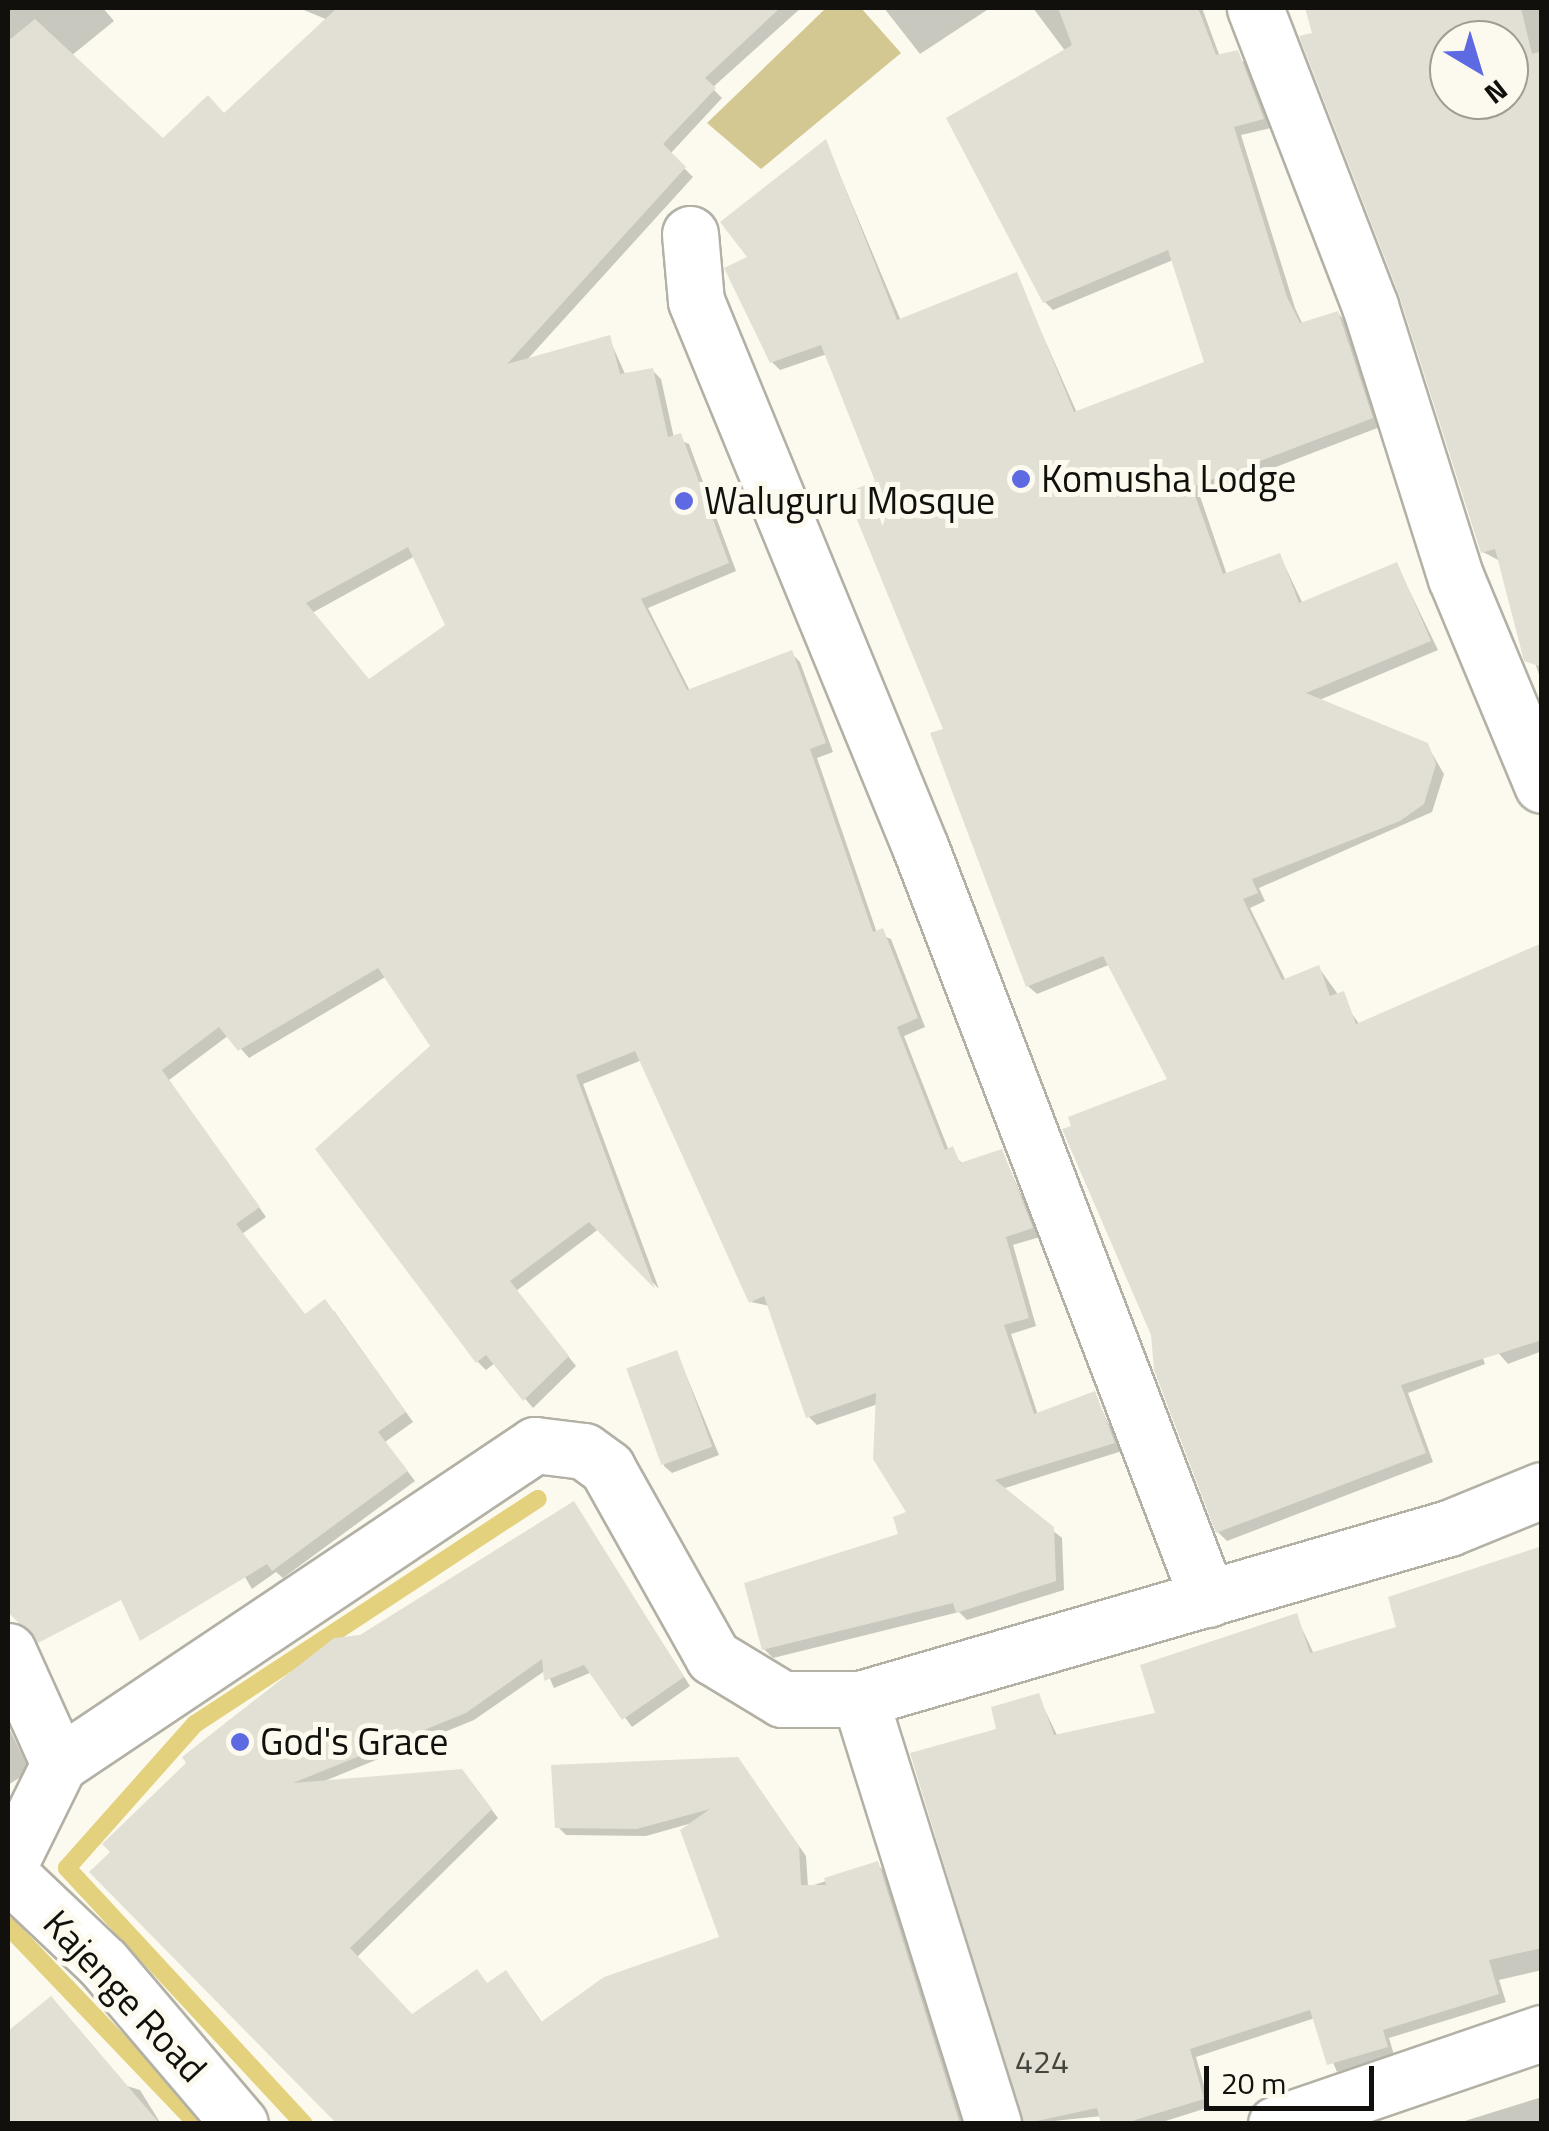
<!DOCTYPE html>
<html>
<head>
<meta charset="utf-8">
<style>
	body { margin:0 }
	#map { position:relative; width:1549px; height:2131px; overflow:hidden; background:#fcfaee; font-family:"Titillium Web",sans-serif }
	div>[style] { position:absolute }
	.green>* { inset:0; background:#d4c892 }
	.shadow>* { inset:0; background:#0003 }
	.stream>* { height:18px; margin:-9px; padding:0 9px; transform-origin:9px; border-radius:9px; background:#e3d17d }
	.building>* { inset:0; background:#e2e0d4; transform-origin:0 0 }
	.roads { filter:drop-shadow(2px 0 #b3b1a6) drop-shadow(-2px 0 #b3b1a6) drop-shadow(0 2px #b3b1a6) drop-shadow(0 -2px #b3b1a6) }
	.street>* { height:55px; margin:-27.5px; padding:0 27.5px; transform-origin:27.5px; border-radius:27.5px; background:#fff }
	.secondary>* { height:55px; margin:-27.5px; padding:0 27.5px; transform-origin:27.5px; border-radius:27.5px; background:#fff }
	.dots>* { width:28px; height:28px; translate:-50% -50%; box-sizing:border-box; border:5px solid #fcfaee; border-radius:50% }
	span { translate:-50% -50%; white-space:nowrap; text-align:center; line-height:1.15; -webkit-text-stroke:10px #fcfaee; paint-order:stroke }
	.number-label { font-size:32px; color:#45443e }
	.number-label span { -webkit-text-stroke-width:0 }
	.poi-label { font-size:38px; color:#11100c }
	.left { translate:0 -50%; text-align:left }
	.street-label { font-size:38px; color:#11100c }
	.frame { position:absolute; inset:0; border:10px solid #11100c; pointer-events:none }
	.north { position:absolute; left:1429px; top:20px; width:100px; height:100px; box-sizing:border-box; background:#fcfaee; border:2px solid #9e9c94; border-radius:50%; rotate:142deg; font-size:28px; font-weight:700; line-height:40px; text-align:center; color:#11100c }
	.north::after { content:''; display:block; margin:auto; width:35px; height:45px; background:#5e6ae2; clip-path:polygon(50% 0,100% 100%,50% 72%,0 100%) }
	.scale { position:absolute; left:1204px; top:2066px; width:170px; height:45px; box-sizing:border-box; border:5px solid #11100c; border-top:0; padding-left:12px; font-size:30px; line-height:35px; white-space:nowrap; color:#11100c; -webkit-text-stroke:8px #fcfaee; paint-order:stroke }
</style>
</head>
<body>
<div id="map">
	<div class="green">
		<i style="clip-path:polygon(826px 8px,861px 8px,901px 53px,761px 169px,707px 123px)"></i>
	</div>
	<div class="shadow">
		<i style="clip-path:polygon(evenodd,8px 8px,103px 8px,114px 21px,71px 56px,163px 141px,225px 116px,328px 20px,299px 8px,801px 8px,712px 88px,722px 98px,670px 154px,693px 177px,525px 362px,609px 338px,626px 376px,652px 370px,661px 379px,674px 438px,689px 444px,736px 571px,648px 608px,690px 691px,791px 653px,800px 662px,833px 752px,817px 758px,877px 933px,891px 939px,925px 1027px,904px 1036px,949px 1151px,964px 1165px,1002px 1152px,1040px 1237px,1013px 1245px,1036px 1326px,1011px 1334px,1038px 1415px,1094px 1394px,1122px 1451px,1002px 1489px,1062px 1538px,1064px 1590px,967px 1620px,959px 1612px,773px 1658px,764px 1649px,901px 1535px,910px 1514px,878px 1404px,817px 1425px,808px 1416px,770px 1306px,751px 1302px,642px 1060px,583px 1084px,659px 1289px,600px 1228px,516px 1291px,576px 1366px,533px 1408px,495px 1363px,486px 1370px,477px 1361px,433px 1047px,387px 976px,249px 1058px,229px 1035px,169px 1080px,266px 1217px,242px 1234px,306px 1316px,334px 1311px,413px 1422px,385px 1442px,415px 1481px,283px 1578px,276px 1572px,252px 1589px,223px 1539px,52px 1606px,8px 1506px,8px 8px,415px 556px,448px 626px,369px 682px,312px 613px,415px 556px)"></i>
		<i style="clip-path:polygon(884px 8px,990px 8px,920px 54px)"></i>
		<i style="clip-path:polygon(1033px 8px,1202px 8px,1220px 57px,1246px 62px,1271px 128px,1241px 135px,1295px 308px,1303px 325px,1338px 313px,1346px 322px,1380px 427px,1200px 496px,1227px 575px,1280px 556px,1303px 604px,1397px 565px,1438px 650px,1317px 701px,1427px 745px,1444px 774px,1432px 812px,1259px 888px,1265px 901px,1250px 908px,1286px 981px,1319px 968px,1360px 1025px,1542px 946px,1542px 1351px,1508px 1364px,1470px 1320px,1485px 1364px,1408px 1393px,1433px 1462px,1227px 1541px,1218px 1532px,1171px 1080px,1111px 964px,1037px 994px,1028px 986px,879px 483px,827px 354px,780px 370px,772px 362px,751px 258px,826px 142px,901px 321px,1016px 275px,1077px 413px,1207px 363px,1173px 260px,1053px 310px,1045px 302px,1066px 52px)"></i>
		<i style="clip-path:polygon(evenodd,1352px 8px,1542px 8px,1542px 684px,1502px 562px,1483px 552px,1352px 8px,1449px 40px,1509px 40px,1509px 100px,1449px 100px,1449px 40px)"></i>
		<i style="clip-path:polygon(677px 1353px,719px 1455px,672px 1473px,664px 1466px)"></i>
		<i style="clip-path:polygon(573px 1504px,690px 1686px,632px 1727px,592px 1672px,554px 1688px,546px 1670px,474px 1720px,322px 1782px,469px 1780px,498px 1818px,356px 1958px,412px 2017px,514px 1982px,543px 2024px,722px 1938px,692px 1823px,646px 1836px,566px 1835px,558px 1827px,738px 1759px,806px 1856px,808px 1887px,877px 1864px,885px 1872px,967px 2124px,406px 2124px,93px 1872px,360px 1637px)"></i>
		<i style="clip-path:polygon(1542px 1548px,1542px 1970px,1499px 1980px,1506px 2002px,1389px 2038px,1394px 2055px,1337px 2072px,1315px 2018px,1196px 2057px,1210px 2107px,1156px 2124px,1102px 2116px,1025px 2124px,999px 1731px,1038px 1696px,1058px 1737px,1158px 1715px,1296px 1616px,1314px 1654px,1399px 1629px)"></i>
		<i style="clip-path:polygon(8px 1726px,30px 1771px,8px 1785px)"></i>
		<i style="clip-path:polygon(51px 1999px,127px 2086px,140px 2090px,161px 2124px,8px 2124px,8px 2032px)"></i>
		<i style="clip-path:polygon(1542px 2097px,1542px 2124px,1455px 2124px)"></i>
	</div>
	<div class="stream">
		<i style="left:8px;top:1926px;width:274px;rotate:46.3deg"></i>
		<i style="left:304px;top:2124px;width:349px;rotate:-132.8deg"></i>
		<i style="left:67px;top:1868px;width:193px;rotate:-48.4deg"></i>
		<i style="left:195px;top:1724px;width:410px;rotate:-33.3deg"></i>
	</div>
	<div class="building">
		<i style="clip-path:polygon(evenodd,337px 8px,780px 8px,705px 78px,716px 88px,663px 144px,686px 167px,507px 364px,610px 335px,620px 374px,653px 368px,668px 437px,681px 433px,729px 563px,641px 599px,687px 690px,792px 650px,826px 743px,810px 749px,873px 932px,883px 928px,918px 1018px,897px 1027px,945px 1150px,953px 1146px,960px 1163px,1002px 1149px,1033px 1228px,1006px 1237px,1029px 1318px,1004px 1325px,1034px 1414px,1095px 1391px,1115px 1443px,995px 1480px,1054px 1527px,1056px 1581px,956px 1613px,953px 1603px,762px 1650px,744px 1583px,898px 1534px,893px 1517px,906px 1512px,873px 1459px,876px 1393px,806px 1418px,764px 1296px,749px 1303px,635px 1051px,576px 1075px,655px 1289px,589px 1222px,510px 1281px,569px 1356px,523px 1401px,486px 1355px,476px 1363px,315px 1149px,430px 1046px,378px 968px,238px 1051px,219px 1027px,162px 1070px,260px 1207px,236px 1224px,305px 1314px,325px 1299px,406px 1412px,378px 1432px,408px 1471px,272px 1571px,267px 1564px,140px 1641px,121px 1600px,38px 1643px,8px 1612px,8px 41px,35px 19px,163px 138px,208px 95px,224px 113px,337px 8px,408px 547px,445px 625px,369px 679px,306px 603px,408px 547px)"></i>
		<i style="clip-path:polygon(1058px 8px,1198px 8px,1216px 55px,1238px 50px,1264px 119px,1234px 127px,1287px 297px,1300px 323px,1338px 311px,1373px 418px,1192px 487px,1223px 574px,1280px 553px,1299px 603px,1397px 562px,1431px 641px,1306px 693px,1428px 743px,1436px 764px,1424px 804px,1400px 821px,1252px 879px,1258px 893px,1243px 899px,1282px 980px,1319px 965px,1330px 996px,1344px 991px,1356px 1024px,1542px 943px,1542px 1340px,1401px 1385px,1426px 1453px,1216px 1533px,1154px 1370px,1151px 1335px,1062px 1129px,1071px 1126px,1068px 1117px,1167px 1079px,1103px 956px,1026px 987px,930px 733px,943px 729px,846px 493px,875px 481px,821px 345px,770px 363px,724px 268px,747px 257px,720px 222px,826px 139px,897px 320px,1017px 272px,1074px 412px,1204px 362px,1168px 250px,1043px 303px,946px 118px,1072px 45px)"></i>
		<i style="clip-path:polygon(evenodd,1305px 8px,1521px 8px,1532px 54px,1542px 51px,1542px 667px,1524px 661px,1495px 549px,1481px 553px,1399px 295px,1299px 36px,1312px 33px,1305px 8px,1449px 40px,1509px 40px,1509px 100px,1449px 100px,1449px 40px)"></i>
		<i style="left:677px;top:1350px;width:103px;height:54px;rotate:70deg"></i>
		<i style="clip-path:polygon(574px 1501px,684px 1677px,622px 1720px,584px 1665px,544px 1681px,542px 1659px,466px 1713px,293px 1783px,462px 1769px,492px 1809px,350px 1948px,412px 2014px,477px 1969px,487px 1983px,506px 1970px,541px 2022px,604px 1977px,719px 1937px,680px 1830px,710px 1809px,637px 1829px,555px 1828px,551px 1765px,738px 1757px,799px 1846px,801px 1885px,826px 1885px,824px 1878px,878px 1861px,960px 2124px,337px 2124px,89px 1872px,110px 1852px,102px 1844px,186px 1763px,182px 1757px,334px 1638px,360px 1635px)"></i>
		<i style="clip-path:polygon(1542px 1546px,1542px 1948px,1489px 1960px,1499px 1994px,1383px 2030px,1388px 2047px,1327px 2065px,1310px 2010px,1190px 2049px,1204px 2099px,1122px 2124px,1101px 2124px,1097px 2108px,1023px 2124px,910px 1753px,996px 1729px,991px 1707px,1039px 1693px,1054px 1735px,1155px 1713px,1140px 1665px,1297px 1613px,1310px 1653px,1396px 1627px,1388px 1597px)"></i>
		<i style="clip-path:polygon(51px 1996px,160px 2124px,8px 2124px,8px 2031px)"></i>
	</div>
	<div class="roads">
		<div class="street">
			<i style="left:1255px;top:8px;width:319px;rotate:68.9deg"></i>
			<i style="left:1370px;top:306px;width:285px;rotate:72.5deg"></i>
			<i style="left:1456px;top:578px;width:224px;rotate:67.4deg"></i>
			<i style="left:690px;top:234px;width:67px;rotate:84.9deg"></i>
			<i style="left:696px;top:301px;width:592px;rotate:67.68deg"></i>
			<i style="left:921px;top:849px;width:803px;rotate:69.06deg"></i>
			<i style="left:8px;top:1651px;width:124px;rotate:65.7deg"></i>
			<i style="left:860px;top:1699px;width:445px;rotate:72.6deg"></i>
			<i style="left:8px;top:1867px;width:115px;rotate:-63.7deg"></i>
			<i style="left:59px;top:1764px;width:573px;rotate:-33.83deg"></i>
			<i style="left:535px;top:1445px;width:49px;rotate:7deg"></i>
			<i style="left:584px;top:1451px;width:29px;rotate:36deg"></i>
			<i style="left:607px;top:1468px;width:217px;rotate:60.7deg"></i>
			<i style="left:713px;top:1657px;width:81px;rotate:31.3deg"></i>
			<i style="left:782px;top:1699px;width:78px"></i>
			<i style="left:860px;top:1699px;width:613px;rotate:-16.19deg"></i>
			<i style="left:1449px;top:1528px;width:100px;rotate:-22.2deg"></i>
			<i style="left:1276px;top:2124px;width:281px;rotate:-18.9deg"></i>
		</div>
		<div class="secondary">
			<i style="left:8px;top:1873px;width:131px;rotate:43.5deg"></i>
			<i style="left:103px;top:1963px;width:211px;rotate:49.6deg"></i>
		</div>
	</div>
	<div class="dots">
		<i style="left:1021px;top:479px;background:#5e6ae2"></i>
		<i style="left:684px;top:501px;background:#5e6ae2"></i>
		<i style="left:240px;top:1742px;background:#5e6ae2"></i>
	</div>
	<div class="number-label">
		<span style="left:1042px;top:2061px">424</span>
	</div>
	<div class="poi-label">
		<span class="left" style="left:1041px;top:479px">Komusha Lodge</span>
		<span class="left" style="left:704px;top:501px">Waluguru Mosque</span>
		<span class="left" style="left:260px;top:1742px">God's Grace</span>
	</div>
	<div class="street-label">
		<span style="left:125px;top:1996px;rotate:47deg">Kajenge Road</span>
	</div>
	<div class="frame"></div>
	<div class="north">N</div>
	<div class="scale">20 m</div>
</div>
</body>
</html>
